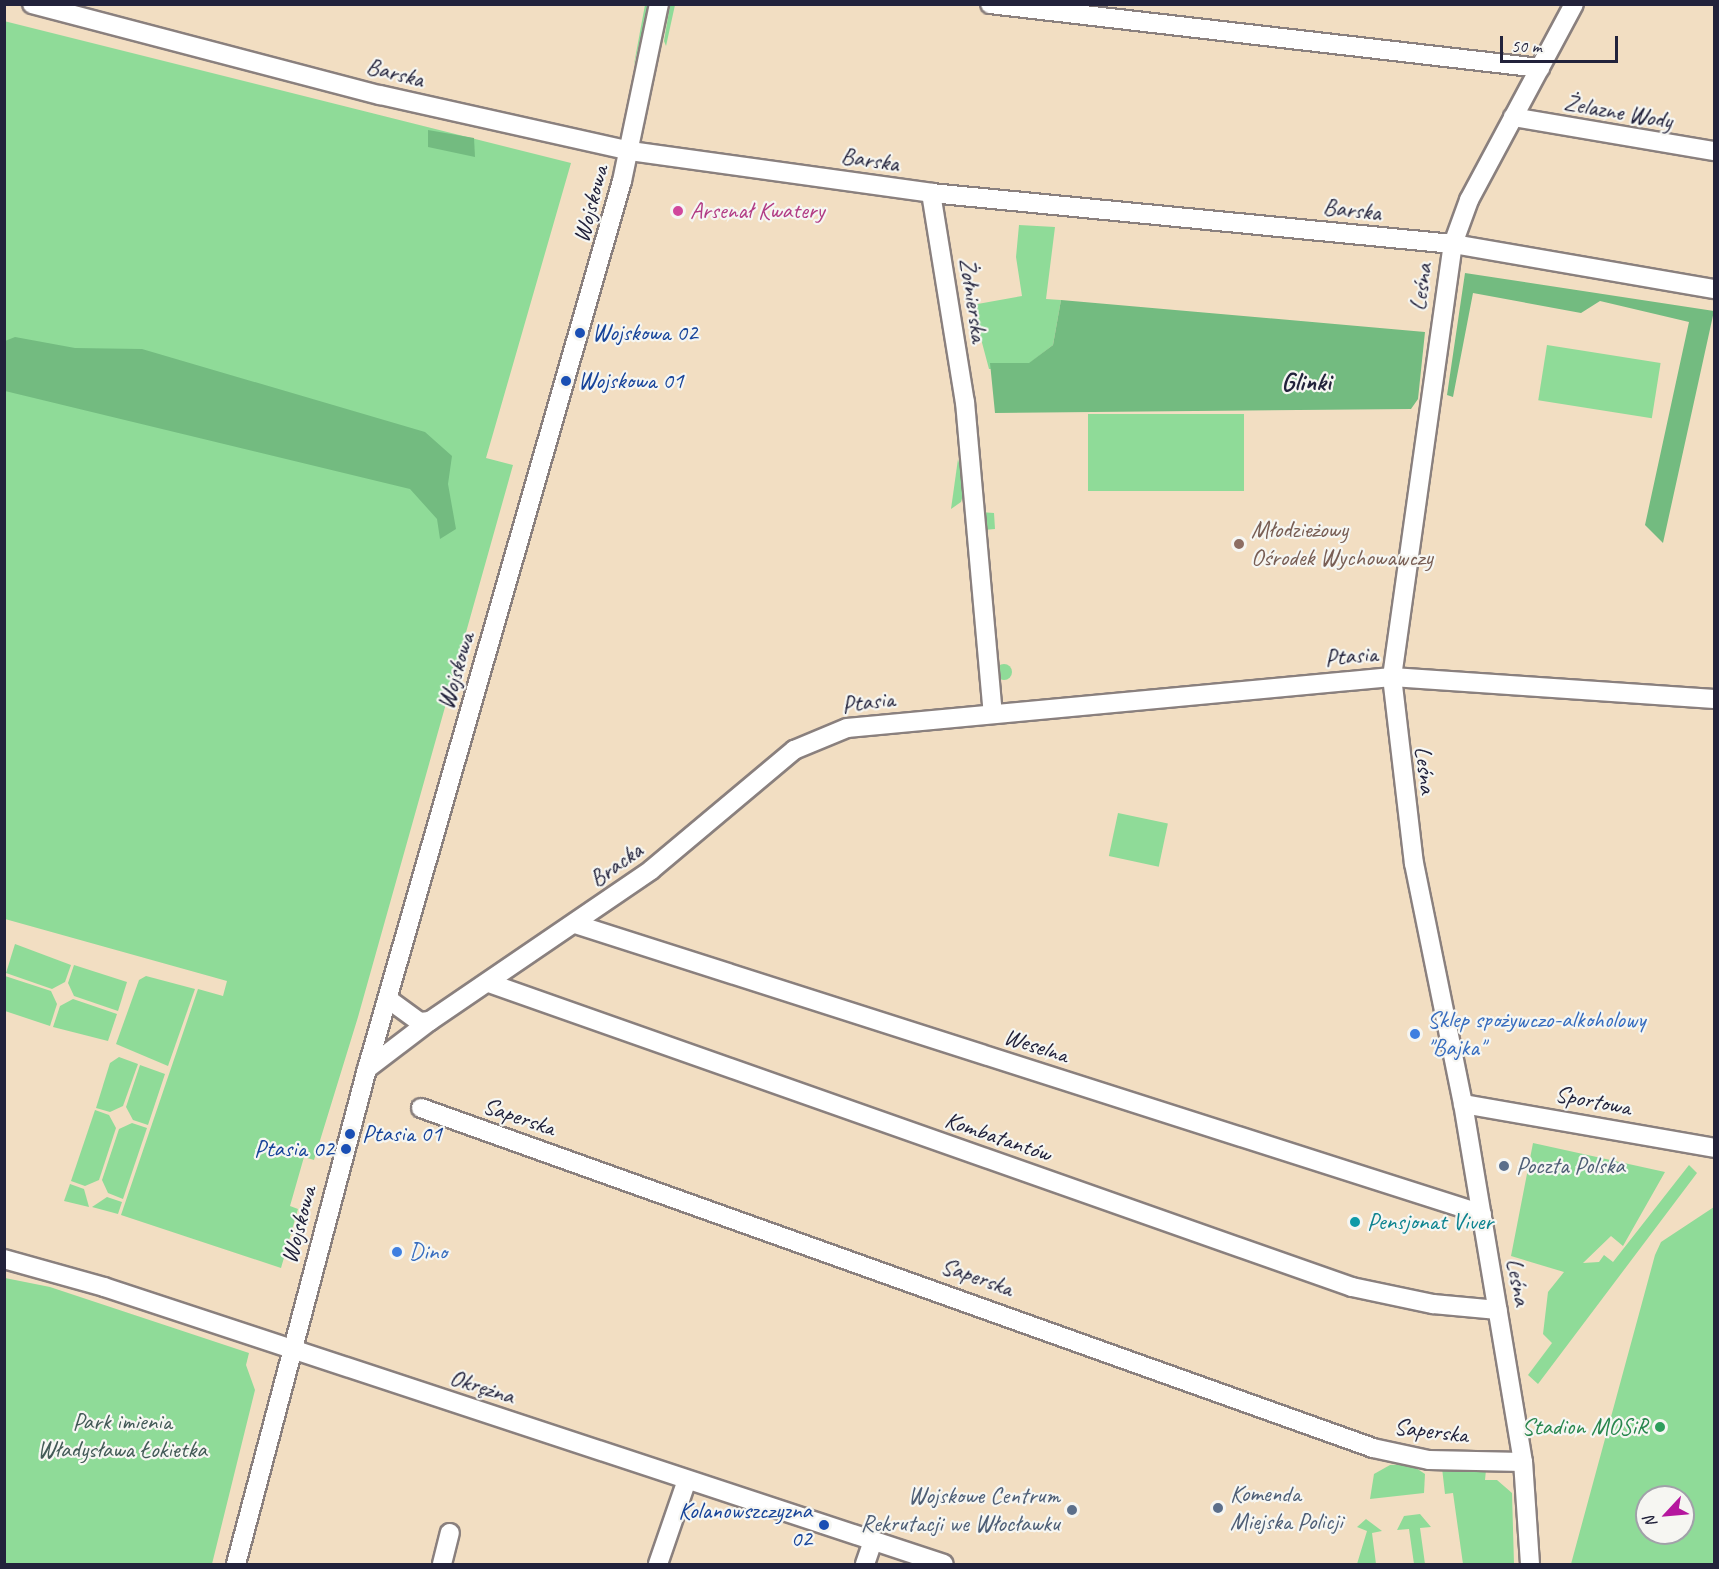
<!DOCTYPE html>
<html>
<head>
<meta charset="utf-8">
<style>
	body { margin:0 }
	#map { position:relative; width:1719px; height:1569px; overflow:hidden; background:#f2dec2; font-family:Caveat,sans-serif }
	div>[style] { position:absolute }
	.green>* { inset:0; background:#8fdb98; transform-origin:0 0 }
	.round { border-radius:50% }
	.forest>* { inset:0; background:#73bb80 }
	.roads { filter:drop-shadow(2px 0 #8a807e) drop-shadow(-2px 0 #8a807e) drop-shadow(0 2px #8a807e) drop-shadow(0 -2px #8a807e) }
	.minor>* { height:18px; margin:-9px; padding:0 9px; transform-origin:9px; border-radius:9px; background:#fff }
	.dots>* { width:16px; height:16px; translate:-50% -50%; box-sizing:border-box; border:3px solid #f6f6f2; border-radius:50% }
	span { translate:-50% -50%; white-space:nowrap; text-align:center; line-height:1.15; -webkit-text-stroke:4.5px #f6f6f2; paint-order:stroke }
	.street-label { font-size:24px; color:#22223b }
	.hotel-label { font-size:24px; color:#b23c85 }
	.left { translate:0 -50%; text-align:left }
	.transit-label { font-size:24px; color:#164399 }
	.right { translate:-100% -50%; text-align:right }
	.education-label { font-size:24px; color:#785e54 }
	.shop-label { font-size:24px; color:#366cbe }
	.service-label { font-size:24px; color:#4e5e75 }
	.culture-label { font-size:24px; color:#0d838f }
	.park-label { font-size:24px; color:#435a57 }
	.leisure-label { font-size:24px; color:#27864d }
	.neighbourhood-label { font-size:26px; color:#22223b; font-weight:700 }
	.frame { position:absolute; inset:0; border:6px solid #22223b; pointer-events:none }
	.north { position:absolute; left:1635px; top:1485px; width:60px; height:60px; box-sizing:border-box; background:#f6f6f2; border:2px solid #a1a1a9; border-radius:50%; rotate:244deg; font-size:16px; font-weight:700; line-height:24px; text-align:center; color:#22223b }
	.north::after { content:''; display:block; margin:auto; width:21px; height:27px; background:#b5179e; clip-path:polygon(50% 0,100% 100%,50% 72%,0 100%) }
	.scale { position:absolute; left:1500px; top:36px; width:118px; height:27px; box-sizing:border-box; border:3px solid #22223b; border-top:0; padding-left:8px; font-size:18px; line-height:21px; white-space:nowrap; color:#22223b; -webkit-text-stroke:4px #f6f6f2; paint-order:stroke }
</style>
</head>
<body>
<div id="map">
	<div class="green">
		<i style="clip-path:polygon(645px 5px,649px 5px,634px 65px,634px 64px)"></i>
		<i style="clip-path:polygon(670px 5px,675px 5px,666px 46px,664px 41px)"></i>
		<i style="clip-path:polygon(4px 21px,571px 163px,486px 458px,513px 465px,358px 1017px,314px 1160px,304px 1157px,290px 1206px,298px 1209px,281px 1268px,121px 1215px,198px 989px,223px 996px,227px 981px,5px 919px)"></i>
		<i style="clip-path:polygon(1019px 225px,1055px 227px,1046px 299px,1061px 300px,1053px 345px,1022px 369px,989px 369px,972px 305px,1022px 296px,1016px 257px)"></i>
		<i style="left:1547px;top:345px;width:115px;height:56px;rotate:9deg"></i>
		<i style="left:1244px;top:414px;width:77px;height:156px;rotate:90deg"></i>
		<i style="clip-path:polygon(958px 459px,965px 487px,961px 502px,951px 509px)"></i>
		<i style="clip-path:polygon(980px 512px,994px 513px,995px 529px,983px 530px)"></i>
		<i class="round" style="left:996px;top:664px;width:16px;height:16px"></i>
		<i style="left:1118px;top:813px;width:51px;height:44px;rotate:12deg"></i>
		<i style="clip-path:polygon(15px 944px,71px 965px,65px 982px,52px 989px,6px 973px)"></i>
		<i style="clip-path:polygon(74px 965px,127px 982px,118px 1011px,74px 996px,68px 983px)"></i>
		<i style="clip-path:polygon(5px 976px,51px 991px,57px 1004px,50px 1026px,5px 1011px)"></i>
		<i style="clip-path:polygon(146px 976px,195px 989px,168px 1066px,116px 1044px,139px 980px)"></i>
		<i style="clip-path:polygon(73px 999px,117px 1014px,108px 1041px,53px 1027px,60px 1006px)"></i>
		<i style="clip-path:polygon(119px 1057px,138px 1064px,123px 1106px,110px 1112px,96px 1108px,110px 1063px)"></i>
		<i style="clip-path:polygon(140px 1065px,165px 1074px,148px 1125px,133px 1120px,126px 1107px)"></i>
		<i style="clip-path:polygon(95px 1110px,109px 1115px,116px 1128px,99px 1180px,85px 1186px,71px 1181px)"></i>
		<i style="clip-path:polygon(132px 1123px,147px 1128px,123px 1199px,108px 1193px,102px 1180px,119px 1129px)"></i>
		<i style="clip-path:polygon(1533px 1143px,1665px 1172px,1623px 1246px,1611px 1236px,1583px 1263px,1599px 1262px,1604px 1255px,1613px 1262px,1689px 1165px,1697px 1173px,1538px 1384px,1528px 1375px,1552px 1343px,1543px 1334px,1548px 1292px,1564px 1272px,1511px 1256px)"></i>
		<i style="clip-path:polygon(70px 1184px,84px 1189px,89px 1207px,64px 1201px)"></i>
		<i style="clip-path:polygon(107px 1197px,122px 1202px,118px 1214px,92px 1207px)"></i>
		<i style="clip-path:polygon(evenodd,1714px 1207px,1714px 1564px,1571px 1564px,1655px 1255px,1661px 1242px,1714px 1207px,1647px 1497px,1683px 1497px,1683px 1533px,1647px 1533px,1647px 1497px)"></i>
		<i style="clip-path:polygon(5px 1278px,50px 1287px,249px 1353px,246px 1365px,255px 1390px,212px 1564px,5px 1564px)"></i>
		<i style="clip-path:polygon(1410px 1464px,1425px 1474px,1424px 1493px,1370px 1499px,1374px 1474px,1390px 1465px)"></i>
		<i style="clip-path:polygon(1442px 1468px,1486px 1470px,1485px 1480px,1497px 1480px,1512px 1493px,1514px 1564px,1463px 1564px,1453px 1493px,1445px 1494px)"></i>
		<i style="clip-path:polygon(1420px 1514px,1431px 1527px,1420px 1528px,1425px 1564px,1414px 1564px,1409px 1529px,1397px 1530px,1404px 1516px)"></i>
		<i style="clip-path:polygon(1366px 1519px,1382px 1531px,1372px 1533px,1376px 1564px,1357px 1564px,1367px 1531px,1357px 1527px)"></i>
	</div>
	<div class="forest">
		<i style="clip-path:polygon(428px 130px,474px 138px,475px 157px,428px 147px)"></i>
		<i style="clip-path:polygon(1465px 273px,1714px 311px,1663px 543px,1645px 525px,1689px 322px,1600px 301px,1581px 313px,1473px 293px,1453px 397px,1447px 395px)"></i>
		<i style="clip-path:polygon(1061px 300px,1425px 332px,1418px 399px,1411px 409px,995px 413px,990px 363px,1029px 363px,1053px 345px)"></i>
		<i style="clip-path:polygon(15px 337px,75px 348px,142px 349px,425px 432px,452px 456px,448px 484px,456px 529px,440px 539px,437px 519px,410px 489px,5px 391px,5px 341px)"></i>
	</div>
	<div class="roads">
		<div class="minor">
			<i style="left:32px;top:4px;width:360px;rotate:14.7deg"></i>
			<i style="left:380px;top:95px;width:256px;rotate:12.6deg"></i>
			<i style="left:630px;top:151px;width:304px;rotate:7.9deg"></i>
			<i style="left:931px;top:193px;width:524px;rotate:5.58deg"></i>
			<i style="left:1453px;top:244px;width:265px;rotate:9.8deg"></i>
			<i style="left:990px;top:4px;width:554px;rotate:6.64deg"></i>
			<i style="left:1513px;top:117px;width:204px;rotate:9.6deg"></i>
			<i style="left:931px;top:193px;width:212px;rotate:80.8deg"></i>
			<i style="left:965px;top:402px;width:312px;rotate:84.9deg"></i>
			<i style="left:575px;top:924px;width:952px;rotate:17.73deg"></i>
			<i style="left:489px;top:983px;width:915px;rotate:19.41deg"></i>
			<i style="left:1352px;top:1287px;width:83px;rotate:11.9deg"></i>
			<i style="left:1433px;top:1304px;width:65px;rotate:5.3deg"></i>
			<i style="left:388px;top:999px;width:39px;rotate:36deg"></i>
			<i style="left:420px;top:1022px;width:10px;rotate:-6deg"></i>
			<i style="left:430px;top:1021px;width:268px;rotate:-34.3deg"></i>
			<i style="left:651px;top:870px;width:187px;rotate:-40deg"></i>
			<i style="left:794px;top:750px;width:57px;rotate:-22.5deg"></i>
			<i style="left:847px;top:728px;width:547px;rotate:-5.35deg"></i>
			<i style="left:1392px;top:677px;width:323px;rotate:3.9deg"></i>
			<i style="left:367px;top:1069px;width:79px;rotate:-37.3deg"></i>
			<i style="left:1463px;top:1104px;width:255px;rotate:9.9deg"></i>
			<i style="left:421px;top:1108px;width:1011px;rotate:19.65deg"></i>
			<i style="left:1373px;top:1448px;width:57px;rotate:12.1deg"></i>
			<i style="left:1429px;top:1460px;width:94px;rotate:1.2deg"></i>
			<i style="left:4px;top:1259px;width:104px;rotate:15.6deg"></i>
			<i style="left:104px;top:1287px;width:884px;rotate:18.25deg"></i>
			<i style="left:236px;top:1564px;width:512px;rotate:-75.18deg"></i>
			<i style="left:367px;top:1069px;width:924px;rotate:-73.98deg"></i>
			<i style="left:622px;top:181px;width:181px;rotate:-78.2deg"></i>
			<i style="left:442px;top:1564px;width:32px;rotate:-76deg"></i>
			<i style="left:658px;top:1564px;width:89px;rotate:-71deg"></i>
			<i style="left:865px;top:1564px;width:24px;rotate:-71deg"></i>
			<i style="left:1530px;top:1564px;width:102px;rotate:-93.9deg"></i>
			<i style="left:1523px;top:1462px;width:363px;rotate:-99.5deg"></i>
			<i style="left:1463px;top:1104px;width:245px;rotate:-101.5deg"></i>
			<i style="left:1414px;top:864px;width:188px;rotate:-96.7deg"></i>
			<i style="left:1392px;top:677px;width:437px;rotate:-82deg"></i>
			<i style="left:1453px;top:244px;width:47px;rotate:-70deg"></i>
			<i style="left:1469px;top:200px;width:222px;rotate:-61.8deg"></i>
		</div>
	</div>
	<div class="dots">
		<i style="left:678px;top:211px;background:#d1479c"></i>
		<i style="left:580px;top:333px;background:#1a4fb4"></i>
		<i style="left:566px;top:381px;background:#1a4fb4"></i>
		<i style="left:1239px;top:544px;background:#8d6e63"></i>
		<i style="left:1415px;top:1034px;background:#3f7fe0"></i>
		<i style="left:350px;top:1134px;background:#1a4fb4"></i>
		<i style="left:346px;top:1149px;background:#1a4fb4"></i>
		<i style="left:1504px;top:1166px;background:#5c6f8a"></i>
		<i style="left:1355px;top:1222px;background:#0f9aa8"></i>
		<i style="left:397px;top:1252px;background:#3f7fe0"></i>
		<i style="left:1660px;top:1427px;background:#2e9e5b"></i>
		<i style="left:1218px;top:1508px;background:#5c6f8a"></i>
		<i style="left:1072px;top:1510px;background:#5c6f8a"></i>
		<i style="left:824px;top:1525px;background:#1a4fb4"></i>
	</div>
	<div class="street-label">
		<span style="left:395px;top:73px;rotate:14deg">Barska</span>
		<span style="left:1618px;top:112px;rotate:10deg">Żelazne Wody</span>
		<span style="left:870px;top:160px;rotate:8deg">Barska</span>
		<span style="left:591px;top:204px;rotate:-75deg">Wojskowa</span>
		<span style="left:1352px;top:210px;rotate:6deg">Barska</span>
		<span style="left:1421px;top:287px;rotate:-81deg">Leśna</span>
		<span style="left:973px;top:300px;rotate:81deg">Żołnierska</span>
		<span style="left:1351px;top:656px;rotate:-5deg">Ptasia</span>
		<span style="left:456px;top:671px;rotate:-74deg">Wojskowa</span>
		<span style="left:868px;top:702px;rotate:-7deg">Ptasia</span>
		<span style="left:1425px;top:770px;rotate:83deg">Leśna</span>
		<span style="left:616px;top:865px;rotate:-36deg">Bracka</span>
		<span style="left:1036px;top:1046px;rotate:18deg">Weselna</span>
		<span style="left:1593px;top:1101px;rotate:11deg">Sportowa</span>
		<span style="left:519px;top:1117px;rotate:19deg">Saperska</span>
		<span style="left:998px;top:1137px;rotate:19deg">Kombatantów</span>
		<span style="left:299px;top:1225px;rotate:-75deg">Wojskowa</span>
		<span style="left:977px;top:1277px;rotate:19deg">Saperska</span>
		<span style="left:1518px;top:1282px;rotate:80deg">Leśna</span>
		<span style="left:482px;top:1387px;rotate:18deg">Okrężna</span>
		<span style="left:1431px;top:1431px;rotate:7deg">Saperska</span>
	</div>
	<div class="hotel-label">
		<span class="left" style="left:690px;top:211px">Arsenał Kwatery</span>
	</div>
	<div class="transit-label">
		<span class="left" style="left:592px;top:333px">Wojskowa 02</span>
		<span class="left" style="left:578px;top:381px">Wojskowa 01</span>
		<span class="left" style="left:362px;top:1134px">Ptasia 01</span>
		<span class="right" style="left:334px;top:1149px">Ptasia 02</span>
		<span class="right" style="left:812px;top:1525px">Kolanowszczyzna<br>02</span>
	</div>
	<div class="education-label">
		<span class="left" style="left:1251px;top:544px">Młodzieżowy<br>Ośrodek Wychowawczy</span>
	</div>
	<div class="shop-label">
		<span class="left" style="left:1427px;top:1034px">Sklep spożywczo-alkoholowy<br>"Bajka"</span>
		<span class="left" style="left:409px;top:1252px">Dino</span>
	</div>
	<div class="service-label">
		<span class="left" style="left:1516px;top:1166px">Poczta Polska</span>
		<span class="left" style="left:1230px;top:1508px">Komenda<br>Miejska Policji</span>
		<span class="right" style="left:1060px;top:1510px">Wojskowe Centrum<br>Rekrutacji we Włocławku</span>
	</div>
	<div class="culture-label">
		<span class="left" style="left:1367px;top:1222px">Pensjonat Viver</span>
	</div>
	<div class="park-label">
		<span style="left:122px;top:1436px">Park imienia<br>Władysława Łokietka</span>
	</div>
	<div class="leisure-label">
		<span class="right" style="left:1648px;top:1427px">Stadion MOSiR</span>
	</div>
	<div class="neighbourhood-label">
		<span style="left:1306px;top:382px">Glinki</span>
	</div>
	<div class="frame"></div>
	<div class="north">N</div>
	<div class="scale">50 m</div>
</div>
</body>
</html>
